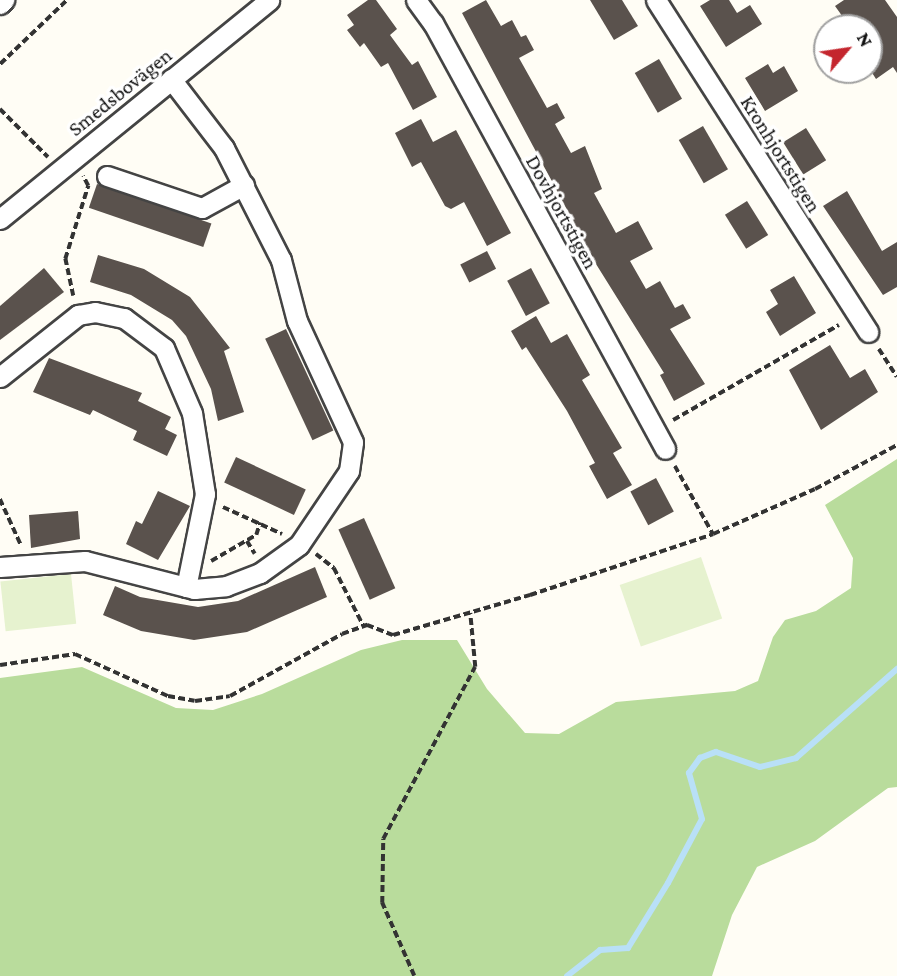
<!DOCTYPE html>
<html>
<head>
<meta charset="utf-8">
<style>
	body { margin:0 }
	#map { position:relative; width:897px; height:976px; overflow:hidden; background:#fffdf5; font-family:"Crimson Pro",serif }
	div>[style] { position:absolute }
	.forest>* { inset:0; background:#b9dc9c }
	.pitch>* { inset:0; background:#e6f2cf; transform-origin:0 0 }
	.stream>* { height:6px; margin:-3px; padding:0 3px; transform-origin:3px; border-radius:3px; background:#b9e0f7 }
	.building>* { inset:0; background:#5a524d; transform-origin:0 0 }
	.path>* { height:3.5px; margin-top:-1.75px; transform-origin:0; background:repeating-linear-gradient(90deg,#333 0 7px,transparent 0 10.5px) }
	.roads { filter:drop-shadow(2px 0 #444) drop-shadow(-2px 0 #444) drop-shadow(0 2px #444) drop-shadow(0 -2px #444) }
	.minor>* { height:19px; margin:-9.5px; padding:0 9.5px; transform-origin:9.5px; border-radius:9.5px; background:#fff }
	span { translate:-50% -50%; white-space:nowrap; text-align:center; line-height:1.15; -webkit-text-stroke:7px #fff; paint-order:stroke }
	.street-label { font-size:21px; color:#111 }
	.north { position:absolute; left:813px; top:14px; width:70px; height:70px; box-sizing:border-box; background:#fff; border:2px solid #a0a0a0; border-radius:50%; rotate:61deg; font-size:19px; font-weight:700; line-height:28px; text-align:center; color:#111 }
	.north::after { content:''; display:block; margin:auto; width:24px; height:32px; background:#c4262e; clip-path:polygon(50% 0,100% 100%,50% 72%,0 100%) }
</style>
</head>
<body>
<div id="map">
	<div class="forest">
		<i style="clip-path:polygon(897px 459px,897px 787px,888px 788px,815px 841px,757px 867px,732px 915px,712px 976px,0 976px,0 678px,82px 667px,176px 708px,213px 710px,262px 694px,361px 650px,402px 640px,457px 640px,487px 689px,525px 733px,559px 734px,616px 702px,735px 691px,758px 681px,773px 637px,785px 620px,816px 611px,851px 588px,853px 558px,825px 505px)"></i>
	</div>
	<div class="pitch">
		<i style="left:701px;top:557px;width:65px;height:86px;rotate:71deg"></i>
		<i style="left:71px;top:574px;width:50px;height:71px;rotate:84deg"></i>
	</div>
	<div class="stream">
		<i style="left:567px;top:976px;width:42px;rotate:-38.2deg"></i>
		<i style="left:600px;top:950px;width:28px;rotate:-4deg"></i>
		<i style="left:628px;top:948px;width:76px;rotate:-58.4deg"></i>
		<i style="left:668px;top:883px;width:72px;rotate:-62deg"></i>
		<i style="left:702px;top:819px;width:48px;rotate:-105.8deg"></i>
		<i style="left:689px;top:773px;width:19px;rotate:-54deg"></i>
		<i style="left:700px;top:758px;width:17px;rotate:-21deg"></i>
		<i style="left:716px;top:752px;width:46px;rotate:18.8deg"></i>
		<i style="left:760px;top:767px;width:37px;rotate:-14deg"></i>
		<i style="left:796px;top:758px;width:135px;rotate:-41.4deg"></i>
	</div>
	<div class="building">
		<i style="clip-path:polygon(368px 0,376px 0,397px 29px,390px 35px,412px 65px,418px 61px,437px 97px,413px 110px,388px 63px,381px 67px,364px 43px,360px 47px,347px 30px,354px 25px,347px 15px)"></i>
		<i style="clip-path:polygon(486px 0,501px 26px,512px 20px,521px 37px,526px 35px,534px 50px,519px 58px,547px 108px,557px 103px,565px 118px,555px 124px,571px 153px,585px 146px,602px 189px,594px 193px,616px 233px,638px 221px,653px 249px,630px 261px,646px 289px,660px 281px,675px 308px,683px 304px,691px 318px,670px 329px,705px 384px,674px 401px,660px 375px,664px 373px,596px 264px,462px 13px)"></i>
		<i style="clip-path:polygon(590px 0,622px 0,638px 26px,614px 40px)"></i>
		<i style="clip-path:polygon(710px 0,729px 0,737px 13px,750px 5px,762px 24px,726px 47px,700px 6px)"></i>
		<i style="clip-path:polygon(844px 0,885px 0,897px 17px,897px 73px,893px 67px,876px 79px,869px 68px,869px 56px,880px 48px,861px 19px,850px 27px,835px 6px)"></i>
		<i style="left:659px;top:59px;width:46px;height:28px;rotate:60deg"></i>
		<i style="clip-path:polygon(768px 64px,773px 73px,784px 66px,798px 91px,765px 111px,745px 78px)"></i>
		<i style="clip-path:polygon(421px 119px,433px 142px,456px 130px,511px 233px,487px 246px,464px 202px,451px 209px,445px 206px,421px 162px,412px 167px,395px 133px)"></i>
		<i style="left:703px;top:126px;width:50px;height:28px;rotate:60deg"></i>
		<i style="left:806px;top:128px;width:38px;height:27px;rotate:58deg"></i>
		<i style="left:97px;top:184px;width:121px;height:25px;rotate:19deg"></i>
		<i style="clip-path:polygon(847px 191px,882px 251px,897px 242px,897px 287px,883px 295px,823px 206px)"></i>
		<i style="left:747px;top:201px;width:40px;height:26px;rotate:58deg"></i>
		<i style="left:487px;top:251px;width:20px;height:30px;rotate:63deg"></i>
		<i style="clip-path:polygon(98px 255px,144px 269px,190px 297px,230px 348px,224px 351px,244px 412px,218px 421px,211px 389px,186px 336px,172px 320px,131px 295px,90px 282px)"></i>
		<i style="clip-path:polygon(44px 268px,64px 292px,0 340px,0 306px)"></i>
		<i style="left:531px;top:268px;width:40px;height:27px;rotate:62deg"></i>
		<i style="clip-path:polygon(794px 276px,816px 313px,780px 336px,766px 312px,778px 304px,770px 290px)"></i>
		<i style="clip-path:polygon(536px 316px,551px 343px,567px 334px,590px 375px,582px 380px,622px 448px,613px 453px,632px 485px,607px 499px,589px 466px,595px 463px,567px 411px,526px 347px,522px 350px,511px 331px)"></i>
		<i style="left:286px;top:329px;width:112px;height:23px;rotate:65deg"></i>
		<i style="clip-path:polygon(830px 345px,850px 378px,865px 369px,878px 392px,821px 430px,789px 370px)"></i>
		<i style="clip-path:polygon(49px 358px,142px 393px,138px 401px,171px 417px,165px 429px,177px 435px,167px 456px,133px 440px,137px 431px,93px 410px,90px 415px,33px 392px)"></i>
		<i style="left:236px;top:457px;width:77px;height:28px;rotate:25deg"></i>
		<i style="left:656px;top:478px;width:38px;height:29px;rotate:62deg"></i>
		<i style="clip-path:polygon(158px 491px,190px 506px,158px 560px,126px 544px,136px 521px,142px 524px)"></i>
		<i style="clip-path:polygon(78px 511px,80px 539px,31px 548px,29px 515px)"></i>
		<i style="left:364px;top:518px;width:77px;height:28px;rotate:66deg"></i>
		<i style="clip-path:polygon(315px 567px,327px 597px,247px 632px,194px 640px,141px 631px,103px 615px,115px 586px,140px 597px,198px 607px,238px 601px)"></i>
	</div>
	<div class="path">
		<i style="left:0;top:64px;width:93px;rotate:-43.7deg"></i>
		<i style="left:0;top:109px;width:68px;rotate:45deg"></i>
		<i style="left:73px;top:296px;width:38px;rotate:-102deg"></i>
		<i style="left:65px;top:259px;width:77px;rotate:-72.5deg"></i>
		<i style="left:88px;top:186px;width:11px;rotate:-117deg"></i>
		<i style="left:879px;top:349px;width:33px;rotate:57deg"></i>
		<i style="left:673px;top:420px;width:191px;rotate:-29.8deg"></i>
		<i style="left:675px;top:466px;width:78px;rotate:60.8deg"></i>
		<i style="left:0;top:499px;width:51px;rotate:65.5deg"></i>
		<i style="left:223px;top:507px;width:65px;rotate:24.6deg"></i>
		<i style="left:247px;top:541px;width:15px;rotate:58deg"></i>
		<i style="left:316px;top:554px;width:23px;rotate:38deg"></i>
		<i style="left:334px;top:568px;width:66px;rotate:63deg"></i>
		<i style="left:211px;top:561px;width:52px;rotate:-30deg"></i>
		<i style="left:256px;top:535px;width:13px;rotate:-72deg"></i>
		<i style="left:0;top:665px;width:76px;rotate:-8.3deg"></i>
		<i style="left:75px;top:654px;width:102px;rotate:24.3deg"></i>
		<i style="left:168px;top:696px;width:27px;rotate:10deg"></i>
		<i style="left:195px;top:701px;width:35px;rotate:-8deg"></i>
		<i style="left:230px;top:696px;width:128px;rotate:-29deg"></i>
		<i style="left:342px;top:634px;width:27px;rotate:-20deg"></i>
		<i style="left:367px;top:625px;width:28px;rotate:21deg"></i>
		<i style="left:393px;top:635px;width:143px;rotate:-16.3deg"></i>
		<i style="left:530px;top:595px;width:193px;rotate:-18.4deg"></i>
		<i style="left:713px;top:534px;width:111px;rotate:-23.8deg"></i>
		<i style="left:815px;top:489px;width:93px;rotate:-28.2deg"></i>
		<i style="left:414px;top:976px;width:80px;rotate:-113.7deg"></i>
		<i style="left:382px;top:903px;width:64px;rotate:-89.1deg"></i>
		<i style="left:383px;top:839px;width:195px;rotate:-61.9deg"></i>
		<i style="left:475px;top:667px;width:54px;rotate:-95.3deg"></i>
	</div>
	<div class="roads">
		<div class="minor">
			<i style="left:416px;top:0;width:29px;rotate:54deg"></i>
			<i style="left:433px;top:23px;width:485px;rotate:61.4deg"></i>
			<i style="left:656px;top:0;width:394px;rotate:57.4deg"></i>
			<i style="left:0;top:4px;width:6px;rotate:-45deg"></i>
			<i style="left:107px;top:176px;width:100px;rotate:18.6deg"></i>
			<i style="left:202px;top:208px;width:48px;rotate:-28.7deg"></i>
			<i style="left:0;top:219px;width:347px;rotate:-39.1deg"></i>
			<i style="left:0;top:377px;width:100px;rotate:-38.5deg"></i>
			<i style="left:78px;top:315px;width:17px;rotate:-10deg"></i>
			<i style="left:95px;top:312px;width:30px;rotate:12deg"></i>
			<i style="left:124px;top:318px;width:50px;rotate:36.9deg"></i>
			<i style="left:164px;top:348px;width:71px;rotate:66.7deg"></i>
			<i style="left:192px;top:413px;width:82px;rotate:80.9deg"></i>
			<i style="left:205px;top:494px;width:95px;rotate:101.5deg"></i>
			<i style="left:0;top:567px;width:85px;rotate:-4deg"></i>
			<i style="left:85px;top:561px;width:113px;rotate:14.4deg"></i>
			<i style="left:194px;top:589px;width:32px;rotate:-5deg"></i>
			<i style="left:226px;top:586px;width:36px;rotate:-21deg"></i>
			<i style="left:260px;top:573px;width:48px;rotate:-35.7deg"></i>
			<i style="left:299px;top:545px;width:89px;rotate:-56deg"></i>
			<i style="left:349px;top:471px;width:29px;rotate:-82deg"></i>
			<i style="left:353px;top:442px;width:133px;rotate:-114.8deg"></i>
			<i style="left:297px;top:321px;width:63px;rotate:-104.7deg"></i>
			<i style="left:281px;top:260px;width:126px;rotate:-117deg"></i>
			<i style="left:224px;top:148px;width:87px;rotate:-127.5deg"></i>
		</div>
	</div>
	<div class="street-label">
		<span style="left:120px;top:92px;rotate:-39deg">Smedsbovägen</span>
		<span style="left:781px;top:154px;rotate:58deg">Kronhjortstigen</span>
		<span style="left:562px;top:212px;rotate:61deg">Dovhjortstigen</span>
	</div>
	<div class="north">N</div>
</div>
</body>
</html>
